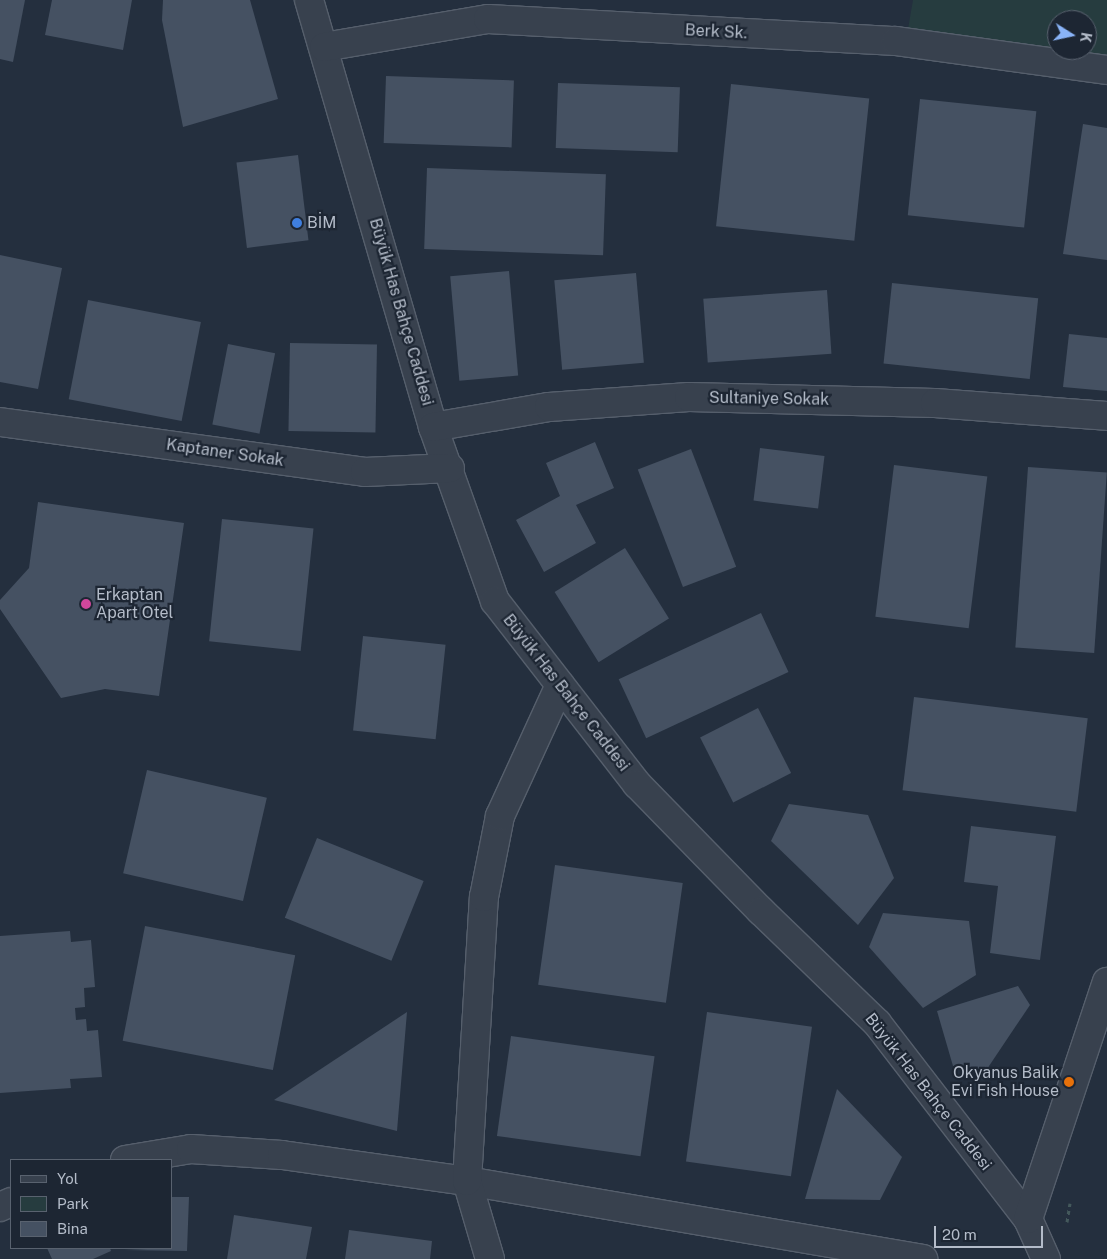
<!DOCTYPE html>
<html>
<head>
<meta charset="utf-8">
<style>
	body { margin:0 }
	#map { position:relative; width:1107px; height:1259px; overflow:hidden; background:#242f3e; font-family:"Public Sans",sans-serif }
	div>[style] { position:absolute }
	.green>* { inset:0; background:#263c3f }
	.building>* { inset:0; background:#455162; transform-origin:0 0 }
	.path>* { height:3px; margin-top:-1.5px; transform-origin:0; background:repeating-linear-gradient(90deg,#44595c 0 4px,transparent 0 8px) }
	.roads { filter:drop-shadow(1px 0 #565f6c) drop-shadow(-1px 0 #565f6c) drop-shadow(0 1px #565f6c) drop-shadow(0 -1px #565f6c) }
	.minor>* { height:28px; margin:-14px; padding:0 14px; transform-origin:14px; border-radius:14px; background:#38414e }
	.dots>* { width:14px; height:14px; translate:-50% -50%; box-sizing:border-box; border:2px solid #1d2633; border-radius:50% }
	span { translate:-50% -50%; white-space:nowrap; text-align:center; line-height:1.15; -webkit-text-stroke:4.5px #1d2633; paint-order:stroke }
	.street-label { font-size:16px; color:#b4bcc9 }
	.poi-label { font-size:16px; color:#b4bcc9 }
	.left { translate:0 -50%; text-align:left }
	.right { translate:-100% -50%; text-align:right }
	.legend { position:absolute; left:10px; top:1159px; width:162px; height:90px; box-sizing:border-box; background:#1d2633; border:1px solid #59626f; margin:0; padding:6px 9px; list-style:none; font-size:15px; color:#b4bcc9 }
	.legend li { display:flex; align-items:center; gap:10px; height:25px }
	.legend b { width:25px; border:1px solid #59626f }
	.north { position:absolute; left:1047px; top:10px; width:50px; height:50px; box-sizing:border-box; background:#1d2633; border:1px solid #59626f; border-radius:50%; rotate:100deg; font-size:14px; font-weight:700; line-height:20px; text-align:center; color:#b4bcc9 }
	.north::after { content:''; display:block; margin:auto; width:18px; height:22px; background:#8ab4f8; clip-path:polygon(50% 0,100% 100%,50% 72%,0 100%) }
	.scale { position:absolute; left:934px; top:1226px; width:109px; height:22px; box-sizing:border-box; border:2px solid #b4bcc9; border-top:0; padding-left:6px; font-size:15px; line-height:18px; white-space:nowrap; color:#b4bcc9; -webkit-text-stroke:4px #1d2633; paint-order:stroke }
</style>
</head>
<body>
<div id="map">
	<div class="green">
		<i style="clip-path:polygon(evenodd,913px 0,1107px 0,1107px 58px,908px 29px,913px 0,1057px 20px,1087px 20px,1087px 50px,1057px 50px,1057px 20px)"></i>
	</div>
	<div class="building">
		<i style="clip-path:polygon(0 0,25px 0,13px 62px,0 59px)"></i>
		<i style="clip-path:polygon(52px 0,132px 0,123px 50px,45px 35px)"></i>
		<i style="clip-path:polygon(163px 0,250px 0,278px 99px,183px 127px,162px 20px)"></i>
		<i style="left:386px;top:76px;width:128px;height:67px;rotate:2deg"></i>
		<i style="left:558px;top:83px;width:122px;height:65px;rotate:2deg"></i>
		<i style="left:731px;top:84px;width:139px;height:143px;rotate:6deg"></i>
		<i style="left:920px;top:99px;width:117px;height:117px;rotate:6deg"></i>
		<i style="clip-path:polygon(1083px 124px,1107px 128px,1107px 260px,1063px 254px)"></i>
		<i style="left:298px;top:155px;width:86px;height:62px;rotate:83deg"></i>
		<i style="left:427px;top:168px;width:179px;height:81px;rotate:2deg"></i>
		<i style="clip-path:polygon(0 255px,62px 268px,38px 389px,0 382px)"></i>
		<i style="left:509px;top:271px;width:105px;height:59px;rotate:85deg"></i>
		<i style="left:636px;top:273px;width:90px;height:82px;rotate:85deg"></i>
		<i style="left:892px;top:283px;width:147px;height:81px;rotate:6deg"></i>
		<i style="left:827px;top:290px;width:64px;height:124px;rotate:86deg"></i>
		<i style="left:88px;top:300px;width:115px;height:101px;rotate:11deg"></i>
		<i style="clip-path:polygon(1069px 334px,1107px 338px,1107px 391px,1063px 387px)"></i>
		<i style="left:290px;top:343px;width:87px;height:88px;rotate:1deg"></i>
		<i style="left:228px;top:344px;width:48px;height:82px;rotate:11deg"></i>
		<i style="clip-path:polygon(595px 442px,614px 488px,576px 505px,596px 543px,544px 572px,516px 520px,560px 496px,546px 463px)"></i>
		<i style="left:760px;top:448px;width:65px;height:53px;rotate:7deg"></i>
		<i style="left:691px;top:449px;width:126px;height:57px;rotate:69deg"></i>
		<i style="left:894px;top:465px;width:94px;height:153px;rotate:7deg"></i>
		<i style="left:1028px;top:467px;width:79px;height:181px;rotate:4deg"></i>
		<i style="clip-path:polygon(38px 502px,184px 523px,159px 696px,105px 689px,61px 698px,0 609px,0 600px,29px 568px)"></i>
		<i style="left:222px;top:519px;width:92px;height:123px;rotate:6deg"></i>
		<i style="left:625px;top:548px;width:83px;height:83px;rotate:58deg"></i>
		<i style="left:761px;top:613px;width:65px;height:157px;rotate:65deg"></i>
		<i style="left:363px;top:636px;width:83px;height:95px;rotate:6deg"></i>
		<i style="left:914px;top:697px;width:175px;height:94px;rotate:7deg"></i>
		<i style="left:758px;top:708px;width:73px;height:65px;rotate:63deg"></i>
		<i style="left:147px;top:770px;width:123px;height:106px;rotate:13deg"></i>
		<i style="clip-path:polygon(789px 804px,868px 815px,894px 878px,858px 925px,771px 841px)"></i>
		<i style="clip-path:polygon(971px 826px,1056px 836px,1040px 960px,990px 953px,998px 886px,964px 882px)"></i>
		<i style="left:317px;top:838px;width:115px;height:86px;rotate:22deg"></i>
		<i style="left:555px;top:865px;width:129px;height:121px;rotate:8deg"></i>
		<i style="clip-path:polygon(883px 913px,969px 921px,976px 975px,923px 1008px,869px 947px)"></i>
		<i style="left:145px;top:926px;width:153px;height:117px;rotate:11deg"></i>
		<i style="clip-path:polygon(70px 931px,71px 942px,91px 940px,95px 987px,84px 988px,85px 1007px,75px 1008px,76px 1020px,86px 1019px,87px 1031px,98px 1030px,102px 1077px,70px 1079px,71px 1088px,0 1093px,0 936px)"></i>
		<i style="clip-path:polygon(1018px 986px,1030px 1005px,983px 1075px,953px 1066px,937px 1011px)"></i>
		<i style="clip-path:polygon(407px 1012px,397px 1131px,274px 1100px)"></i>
		<i style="left:707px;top:1012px;width:106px;height:151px;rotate:8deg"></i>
		<i style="left:511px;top:1036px;width:145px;height:101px;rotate:8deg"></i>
		<i style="clip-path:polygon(837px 1089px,902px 1157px,880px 1200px,805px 1199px)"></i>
		<i style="clip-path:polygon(171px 1197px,189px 1197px,187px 1251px,124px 1250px,171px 1248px)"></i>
		<i style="clip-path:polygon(234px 1215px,312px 1227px,306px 1259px,227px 1259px)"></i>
		<i style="clip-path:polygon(349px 1230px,432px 1241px,430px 1259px,345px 1259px)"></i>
		<i style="clip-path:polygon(47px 1248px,110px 1248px,111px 1251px,93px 1259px,52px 1259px)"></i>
	</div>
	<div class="path">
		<i style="left:1067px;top:1222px;width:19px;rotate:-81deg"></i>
	</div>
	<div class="roads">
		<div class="minor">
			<i style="left:309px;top:0;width:445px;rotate:73.8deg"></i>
			<i style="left:433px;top:427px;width:185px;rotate:70.4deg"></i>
			<i style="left:495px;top:601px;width:232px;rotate:52.2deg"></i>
			<i style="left:637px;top:784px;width:177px;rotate:45.7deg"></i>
			<i style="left:761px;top:911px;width:161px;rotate:44deg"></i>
			<i style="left:877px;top:1023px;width:247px;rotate:52.4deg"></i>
			<i style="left:1028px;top:1219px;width:44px;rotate:65.8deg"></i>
			<i style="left:324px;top:47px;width:166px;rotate:-9.7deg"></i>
			<i style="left:488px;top:19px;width:409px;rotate:3.1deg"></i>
			<i style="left:896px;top:41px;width:213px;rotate:7.8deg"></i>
			<i style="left:0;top:422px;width:368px;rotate:7.8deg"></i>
			<i style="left:365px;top:472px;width:85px;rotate:-2.7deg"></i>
			<i style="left:433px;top:427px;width:118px;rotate:-9.8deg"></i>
			<i style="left:549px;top:407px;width:140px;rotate:-4.1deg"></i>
			<i style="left:689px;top:397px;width:246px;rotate:1.4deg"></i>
			<i style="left:935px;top:403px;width:172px;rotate:4.3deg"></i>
			<i style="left:125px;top:1160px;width:67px;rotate:-9.5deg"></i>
			<i style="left:191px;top:1149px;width:91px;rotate:3.8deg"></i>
			<i style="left:282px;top:1155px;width:187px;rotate:8deg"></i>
			<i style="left:467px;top:1181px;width:463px;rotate:9.7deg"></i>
			<i style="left:0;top:1207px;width:12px;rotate:-24deg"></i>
			<i style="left:1028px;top:1219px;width:250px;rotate:-71.6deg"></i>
			<i style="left:490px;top:1259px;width:81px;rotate:-106.4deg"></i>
			<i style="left:467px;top:1181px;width:285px;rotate:-86.6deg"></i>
			<i style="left:484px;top:897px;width:83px;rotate:-78.8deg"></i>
			<i style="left:500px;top:816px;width:144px;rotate:-65.4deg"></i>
		</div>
	</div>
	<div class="dots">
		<i style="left:297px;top:223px;background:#3f7fe0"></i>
		<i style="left:86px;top:604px;background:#d1479c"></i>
		<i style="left:1069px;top:1082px;background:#e8710a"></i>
	</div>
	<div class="street-label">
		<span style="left:716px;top:32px;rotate:3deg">Berk Sk.</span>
		<span style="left:401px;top:312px;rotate:74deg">Büyük Has Bahçe Caddesi</span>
		<span style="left:769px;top:399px;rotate:1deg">Sultaniye Sokak</span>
		<span style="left:225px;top:453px;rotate:8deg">Kaptaner Sokak</span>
		<span style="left:566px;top:693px;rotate:52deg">Büyük Has Bahçe Caddesi</span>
		<span style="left:928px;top:1092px;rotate:52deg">Büyük Has Bahçe Caddesi</span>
	</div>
	<div class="poi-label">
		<span class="left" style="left:307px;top:223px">BİM</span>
		<span class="left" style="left:96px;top:604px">Erkaptan<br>Apart Otel</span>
		<span class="right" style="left:1059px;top:1082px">Okyanus Balik<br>Evi Fish House</span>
	</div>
	<ul class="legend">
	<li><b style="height:6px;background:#38414e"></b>Yol</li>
	<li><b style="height:14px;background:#263c3f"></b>Park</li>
	<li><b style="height:14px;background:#455162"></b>Bina</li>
	</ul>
	<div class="north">K</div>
	<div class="scale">20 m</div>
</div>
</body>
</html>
